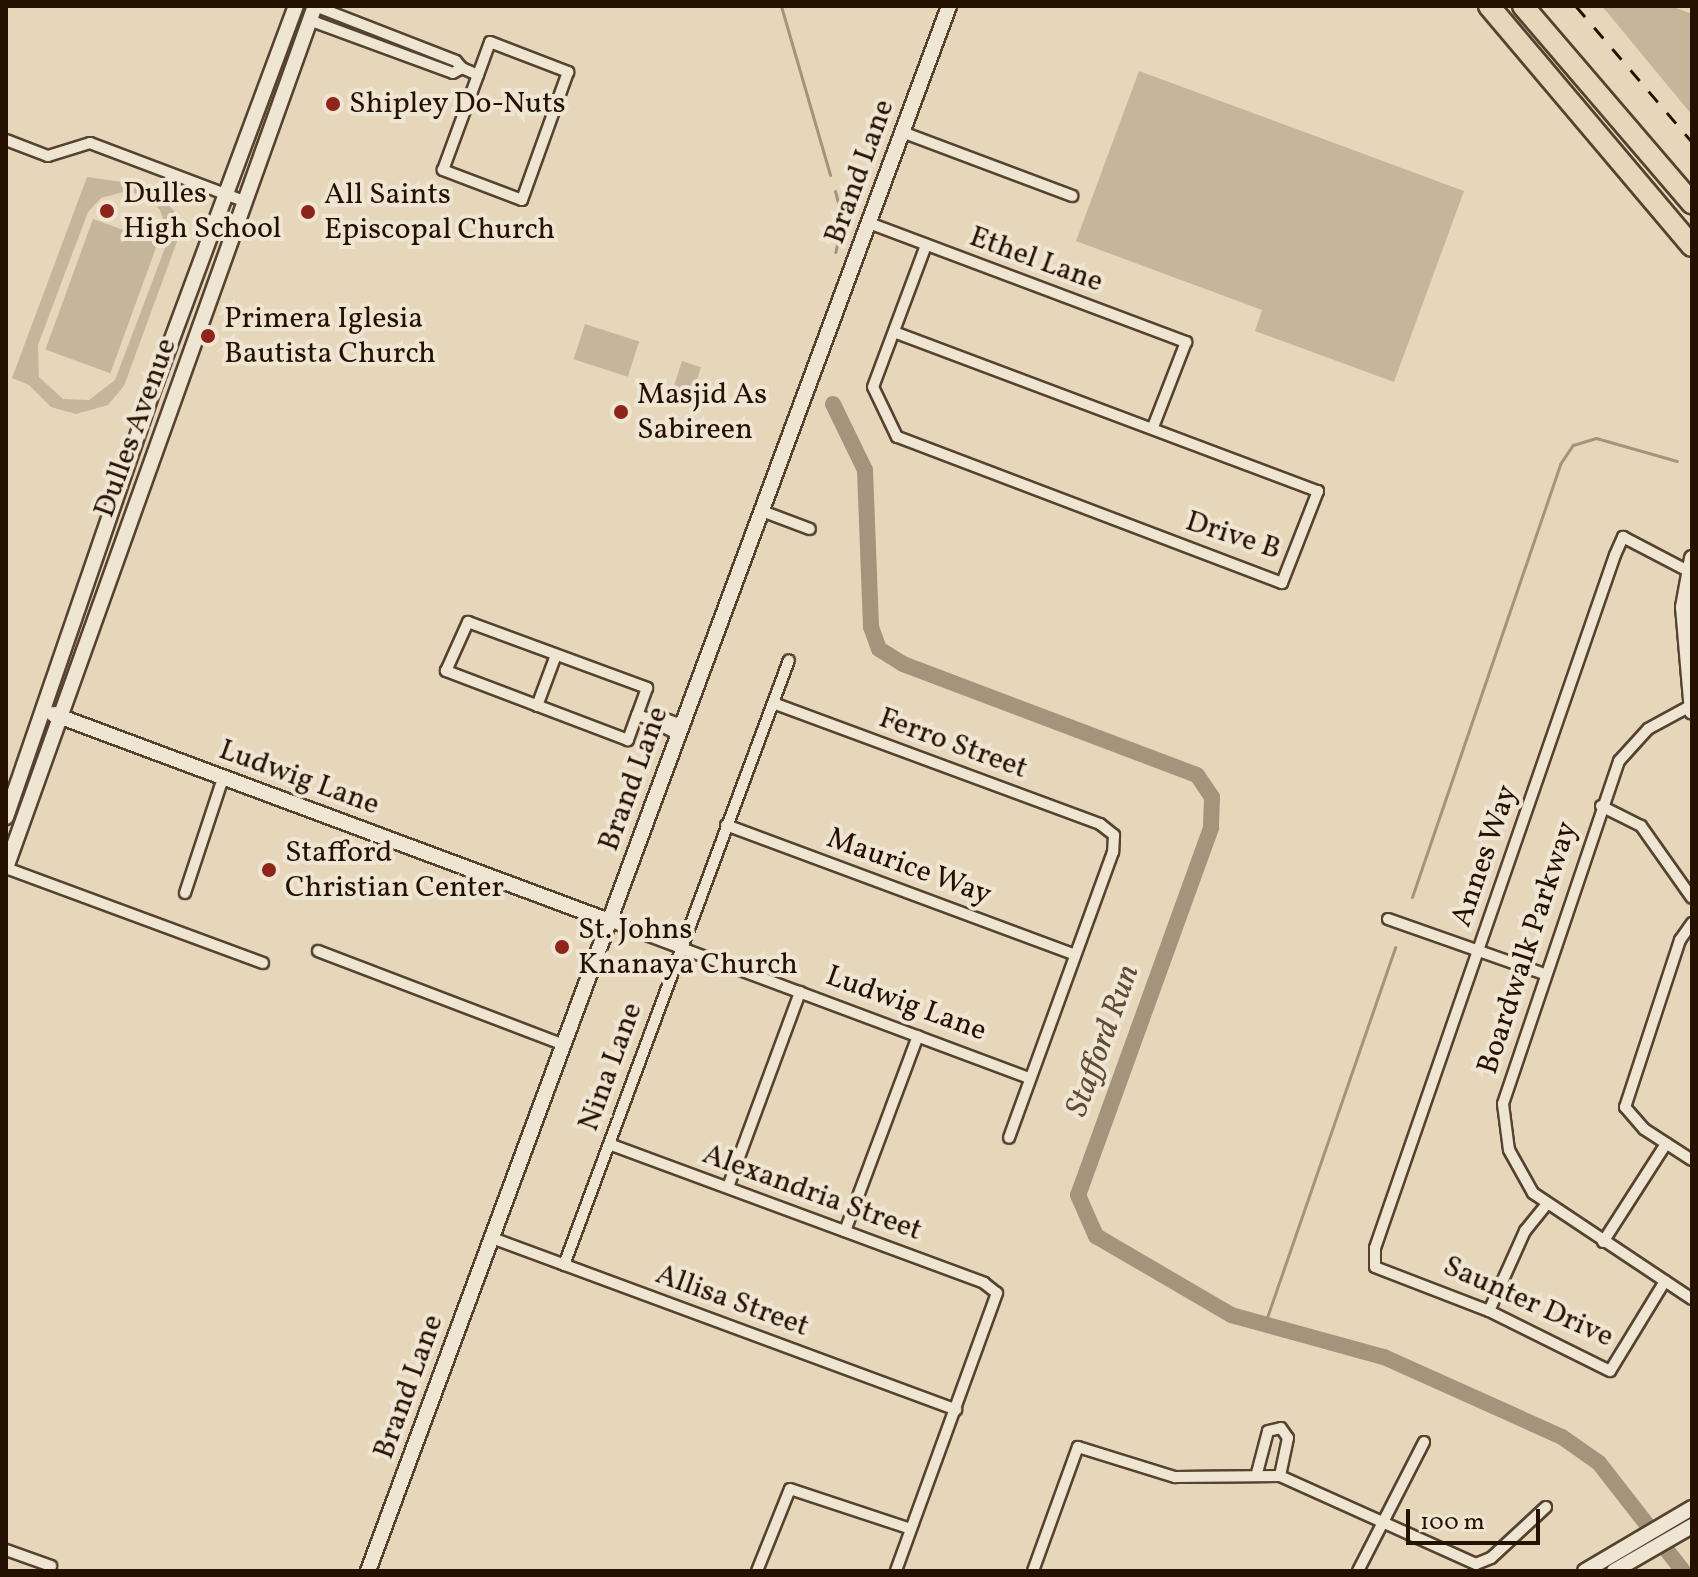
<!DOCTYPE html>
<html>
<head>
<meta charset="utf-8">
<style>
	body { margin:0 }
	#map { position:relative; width:1698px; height:1577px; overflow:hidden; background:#e6d7bb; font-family:Vollkorn,serif }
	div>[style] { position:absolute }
	.green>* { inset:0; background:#c5b59b; transform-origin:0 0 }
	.stream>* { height:3px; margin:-1.5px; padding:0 1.5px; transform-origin:1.5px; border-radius:1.5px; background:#a4947b }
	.river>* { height:16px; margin:-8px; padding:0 8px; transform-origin:8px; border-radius:8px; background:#a4947b }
	.roads { filter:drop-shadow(2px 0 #55422f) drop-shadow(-2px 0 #55422f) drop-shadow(0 2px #55422f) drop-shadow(0 -2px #55422f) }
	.street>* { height:10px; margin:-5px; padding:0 5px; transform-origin:5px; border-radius:5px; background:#efe5d3 }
	.secondary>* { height:14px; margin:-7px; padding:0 7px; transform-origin:7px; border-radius:7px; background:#efe5d3 }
	.highway>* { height:20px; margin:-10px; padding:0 10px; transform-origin:10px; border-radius:10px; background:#e6d7bb }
	.rail>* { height:3px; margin-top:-1.5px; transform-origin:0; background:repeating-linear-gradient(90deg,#251100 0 14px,transparent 0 28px) }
	.dots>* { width:22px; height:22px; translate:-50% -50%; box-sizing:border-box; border:4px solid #efe5d3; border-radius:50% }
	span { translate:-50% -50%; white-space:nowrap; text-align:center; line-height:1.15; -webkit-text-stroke:8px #efe5d3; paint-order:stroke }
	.poi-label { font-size:30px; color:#251100 }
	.left { translate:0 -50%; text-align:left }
	.street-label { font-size:30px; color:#251100 }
	.water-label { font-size:32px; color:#5e4c37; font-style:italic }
	.frame { position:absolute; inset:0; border:8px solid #251100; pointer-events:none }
	.scale { position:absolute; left:1406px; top:1509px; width:134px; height:36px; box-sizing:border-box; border:4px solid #251100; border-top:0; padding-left:10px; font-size:24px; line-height:28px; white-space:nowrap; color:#251100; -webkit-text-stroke:6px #efe5d3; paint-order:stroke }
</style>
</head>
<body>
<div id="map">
	<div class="green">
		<i style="clip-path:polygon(1602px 6px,1671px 6px,1692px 14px,1692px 115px)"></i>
		<i style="clip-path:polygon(1139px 71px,1464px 191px,1394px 382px,1255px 331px,1262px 310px,1076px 241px)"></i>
		<i style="clip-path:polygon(evenodd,87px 177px,151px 186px,174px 211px,179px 236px,124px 386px,108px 405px,76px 414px,51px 407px,29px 385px,12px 378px,87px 177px,127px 191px,146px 196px,160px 210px,167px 229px,165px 248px,115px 380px,89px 400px,63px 399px,39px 377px,38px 345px,88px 212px,101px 198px,127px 191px)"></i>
		<i style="left:93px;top:219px;width:69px;height:139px;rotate:20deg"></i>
		<i style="left:585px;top:324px;width:57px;height:37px;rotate:18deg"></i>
		<i style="left:682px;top:361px;width:20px;height:37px;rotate:18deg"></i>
	</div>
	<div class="stream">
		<i style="left:781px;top:6px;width:176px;rotate:73.8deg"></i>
		<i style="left:835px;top:191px;width:31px;rotate:75deg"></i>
		<i style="left:843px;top:221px;width:32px;rotate:104deg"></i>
		<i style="left:1412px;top:897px;width:458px;rotate:-71.1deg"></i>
		<i style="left:1560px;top:464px;width:23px;rotate:-56deg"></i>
		<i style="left:1573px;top:445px;width:24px;rotate:-17deg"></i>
		<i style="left:1596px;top:438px;width:84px;rotate:15.9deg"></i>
		<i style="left:1264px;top:1326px;width:401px;rotate:-70.9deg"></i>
	</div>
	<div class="river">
		<i style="left:833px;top:404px;width:73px;rotate:64.1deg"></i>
		<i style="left:865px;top:470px;width:157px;rotate:87.8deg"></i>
		<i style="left:871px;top:627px;width:23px;rotate:70deg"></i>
		<i style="left:879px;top:649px;width:28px;rotate:32deg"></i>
		<i style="left:903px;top:664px;width:314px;rotate:20.7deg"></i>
		<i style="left:1197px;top:775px;width:27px;rotate:56deg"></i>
		<i style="left:1212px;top:797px;width:31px;rotate:92deg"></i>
		<i style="left:1211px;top:828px;width:390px;rotate:109.9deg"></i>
		<i style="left:1078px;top:1195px;width:45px;rotate:66.3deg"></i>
		<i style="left:1096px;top:1236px;width:156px;rotate:30.3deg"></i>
		<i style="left:1231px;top:1315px;width:159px;rotate:15.4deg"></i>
		<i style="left:1384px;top:1357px;width:195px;rotate:24.2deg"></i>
		<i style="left:1562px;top:1437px;width:45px;rotate:35.1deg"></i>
		<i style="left:1599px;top:1463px;width:137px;rotate:52.1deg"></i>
	</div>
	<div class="roads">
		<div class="street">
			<i style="left:309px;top:20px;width:153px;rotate:20.2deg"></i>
			<i style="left:453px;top:73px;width:10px;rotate:-29deg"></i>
			<i style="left:462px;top:68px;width:9px;rotate:-131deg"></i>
			<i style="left:456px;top:61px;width:151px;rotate:-158.7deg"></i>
			<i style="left:462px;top:68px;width:17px;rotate:24deg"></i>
			<i style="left:478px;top:75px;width:35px;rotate:-70deg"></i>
			<i style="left:490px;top:42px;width:84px;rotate:21deg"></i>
			<i style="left:568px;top:72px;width:136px;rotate:109.8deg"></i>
			<i style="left:522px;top:200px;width:85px;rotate:-159.2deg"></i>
			<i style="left:443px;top:170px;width:101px;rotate:-69.8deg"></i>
			<i style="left:902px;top:132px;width:182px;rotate:20.6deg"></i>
			<i style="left:6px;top:140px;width:45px;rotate:20.9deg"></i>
			<i style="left:48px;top:156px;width:44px;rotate:-17.2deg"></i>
			<i style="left:90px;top:143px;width:167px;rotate:20.7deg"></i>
			<i style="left:869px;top:223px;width:339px;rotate:20.6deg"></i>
			<i style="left:1186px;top:342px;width:91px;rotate:111.2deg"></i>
			<i style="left:894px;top:332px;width:453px;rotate:20.6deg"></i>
			<i style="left:1318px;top:491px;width:99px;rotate:111.4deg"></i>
			<i style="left:1282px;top:583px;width:412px;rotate:-159.2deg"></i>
			<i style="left:897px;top:437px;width:55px;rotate:-115.6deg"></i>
			<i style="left:873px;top:387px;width:152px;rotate:-69.5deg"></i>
			<i style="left:762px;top:511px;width:51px;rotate:20.6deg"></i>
			<i style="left:773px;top:703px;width:349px;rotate:20.3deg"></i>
			<i style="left:1100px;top:824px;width:18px;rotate:38deg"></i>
			<i style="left:1114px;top:835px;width:17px;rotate:93deg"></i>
			<i style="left:1113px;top:852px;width:304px;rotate:110deg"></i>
			<i style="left:1692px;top:705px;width:50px;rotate:151.4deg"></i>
			<i style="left:1648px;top:729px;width:43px;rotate:132.2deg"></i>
			<i style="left:1619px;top:761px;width:362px;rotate:108.7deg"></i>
			<i style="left:1503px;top:1104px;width:46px;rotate:82.6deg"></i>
			<i style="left:1509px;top:1150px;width:49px;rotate:60.8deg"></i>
			<i style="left:1533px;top:1193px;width:191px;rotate:33.7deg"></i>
			<i style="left:537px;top:706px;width:54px;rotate:-69.6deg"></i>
			<i style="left:637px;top:715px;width:27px;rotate:110deg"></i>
			<i style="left:628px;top:740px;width:195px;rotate:-159.2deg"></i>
			<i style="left:446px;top:671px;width:54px;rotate:-65.8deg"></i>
			<i style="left:468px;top:622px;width:191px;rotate:20.2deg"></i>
			<i style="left:647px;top:688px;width:29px;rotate:110deg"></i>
			<i style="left:637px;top:715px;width:13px;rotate:18deg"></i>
			<i style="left:679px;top:735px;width:34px;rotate:-152deg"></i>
			<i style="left:649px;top:719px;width:9px;rotate:-21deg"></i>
			<i style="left:657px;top:716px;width:27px;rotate:20deg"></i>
			<i style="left:1601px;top:806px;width:45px;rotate:26.6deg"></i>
			<i style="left:1641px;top:826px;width:88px;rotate:54.7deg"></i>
			<i style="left:726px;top:825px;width:372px;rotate:20.4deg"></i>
			<i style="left:6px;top:868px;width:274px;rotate:20.3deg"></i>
			<i style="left:185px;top:893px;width:121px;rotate:-71.7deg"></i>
			<i style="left:1388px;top:919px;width:165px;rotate:19.4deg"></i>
			<i style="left:609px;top:921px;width:448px;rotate:20.5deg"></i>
			<i style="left:1692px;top:923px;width:21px;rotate:125deg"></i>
			<i style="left:1680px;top:940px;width:176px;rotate:108.2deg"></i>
			<i style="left:1625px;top:1107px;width:29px;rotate:49deg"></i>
			<i style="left:1644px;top:1129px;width:57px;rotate:32.9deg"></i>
			<i style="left:318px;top:951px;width:263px;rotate:20.9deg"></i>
			<i style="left:609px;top:1144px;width:400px;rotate:20.3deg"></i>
			<i style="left:984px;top:1283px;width:16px;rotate:38deg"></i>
			<i style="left:997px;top:1293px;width:296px;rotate:110deg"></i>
			<i style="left:728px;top:1187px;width:208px;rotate:-69.7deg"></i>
			<i style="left:845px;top:1231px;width:208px;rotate:-69.5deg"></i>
			<i style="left:492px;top:1238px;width:495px;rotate:20.3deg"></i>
			<i style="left:1603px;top:1242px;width:117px;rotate:-57.3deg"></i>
			<i style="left:564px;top:1265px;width:645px;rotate:-69.6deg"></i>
			<i style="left:1665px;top:1281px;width:105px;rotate:121.4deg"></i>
			<i style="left:1610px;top:1371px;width:135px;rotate:-153.6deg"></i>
			<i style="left:1489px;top:1311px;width:122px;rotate:-158.9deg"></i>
			<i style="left:1375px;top:1267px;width:19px;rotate:-90deg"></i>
			<i style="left:1375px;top:1248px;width:733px;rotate:-70.9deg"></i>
			<i style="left:1615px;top:555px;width:20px;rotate:-66deg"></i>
			<i style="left:1623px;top:537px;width:78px;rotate:27.6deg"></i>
			<i style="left:1489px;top:1311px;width:88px;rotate:-65.8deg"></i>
			<i style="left:1525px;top:1231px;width:33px;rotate:-51deg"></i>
			<i style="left:1257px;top:1473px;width:43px;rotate:-75.3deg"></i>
			<i style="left:1268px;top:1431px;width:13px;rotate:-13deg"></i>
			<i style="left:1281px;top:1428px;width:12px;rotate:55deg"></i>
			<i style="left:1288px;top:1438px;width:39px;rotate:102deg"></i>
			<i style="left:6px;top:1550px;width:48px;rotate:19.6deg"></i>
			<i style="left:757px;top:1571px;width:88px;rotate:-68.1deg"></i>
			<i style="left:790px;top:1489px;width:127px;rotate:18.3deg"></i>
			<i style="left:1033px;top:1571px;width:132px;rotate:-70.1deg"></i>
			<i style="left:1078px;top:1447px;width:102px;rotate:17.2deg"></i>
			<i style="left:1175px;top:1477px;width:105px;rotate:-0.5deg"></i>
			<i style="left:1280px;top:1476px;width:215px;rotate:24.2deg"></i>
			<i style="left:1476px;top:1564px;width:16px;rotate:-22deg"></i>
			<i style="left:1491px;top:1558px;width:75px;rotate:-42.8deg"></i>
			<i style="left:1358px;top:1571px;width:145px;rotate:-62.9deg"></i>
		</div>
		<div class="secondary">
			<i style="left:1692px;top:558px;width:50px;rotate:100.4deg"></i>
			<i style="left:1683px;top:607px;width:105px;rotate:85.1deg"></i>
			<i style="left:53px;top:714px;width:593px;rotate:20.42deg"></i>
			<i style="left:6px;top:817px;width:460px;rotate:-71deg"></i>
			<i style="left:156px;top:382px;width:401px;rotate:-69.6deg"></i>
			<i style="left:6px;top:868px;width:916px;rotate:-70.28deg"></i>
			<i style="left:368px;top:1571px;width:1669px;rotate:-69.63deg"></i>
			<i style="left:1585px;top:1571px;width:124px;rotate:-30.5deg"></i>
			<i style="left:1614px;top:1571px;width:90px;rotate:-30deg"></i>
		</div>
		<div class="highway">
			<i style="left:1489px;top:6px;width:314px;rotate:49.8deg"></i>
			<i style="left:1523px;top:6px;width:260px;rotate:49.4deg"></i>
		</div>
	</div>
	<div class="rail">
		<i style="left:1576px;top:6px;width:179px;rotate:49.5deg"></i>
	</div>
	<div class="dots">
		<i style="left:333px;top:104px;background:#8f2418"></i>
		<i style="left:107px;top:211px;background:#8f2418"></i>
		<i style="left:308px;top:212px;background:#8f2418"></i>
		<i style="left:208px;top:336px;background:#8f2418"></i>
		<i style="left:621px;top:412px;background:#8f2418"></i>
		<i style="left:269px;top:870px;background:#8f2418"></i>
		<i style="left:562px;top:947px;background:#8f2418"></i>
	</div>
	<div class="poi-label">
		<span class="left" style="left:349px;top:104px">Shipley Do-Nuts</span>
		<span class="left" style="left:123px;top:211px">Dulles<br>High School</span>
		<span class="left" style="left:324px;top:212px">All Saints<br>Episcopal Church</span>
		<span class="left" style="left:224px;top:336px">Primera Iglesia<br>Bautista Church</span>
		<span class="left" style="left:637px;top:412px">Masjid As<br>Sabireen</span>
		<span class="left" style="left:285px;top:870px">Stafford<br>Christian Center</span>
		<span class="left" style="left:578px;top:947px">St. Johns<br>Knanaya Church</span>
	</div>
	<div class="street-label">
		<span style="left:860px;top:172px;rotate:-70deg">Brand Lane</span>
		<span style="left:1036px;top:260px;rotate:20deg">Ethel Lane</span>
		<span style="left:136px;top:428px;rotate:-70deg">Dulles Avenue</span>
		<span style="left:1233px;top:536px;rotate:18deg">Drive B</span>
		<span style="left:953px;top:744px;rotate:20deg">Ferro Street</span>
		<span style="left:299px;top:778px;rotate:20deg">Ludwig Lane</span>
		<span style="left:634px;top:779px;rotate:-70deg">Brand Lane</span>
		<span style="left:1485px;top:856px;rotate:-71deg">Annes Way</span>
		<span style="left:909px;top:867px;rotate:20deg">Maurice Way</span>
		<span style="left:1528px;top:948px;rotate:-72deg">Boardwalk Parkway</span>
		<span style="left:906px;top:1004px;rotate:20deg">Ludwig Lane</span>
		<span style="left:611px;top:1067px;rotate:-70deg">Nina Lane</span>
		<span style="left:812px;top:1193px;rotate:20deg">Alexandria Street</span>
		<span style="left:732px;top:1301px;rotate:20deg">Allisa Street</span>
		<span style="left:1528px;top:1302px;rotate:24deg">Saunter Drive</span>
		<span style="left:409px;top:1387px;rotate:-70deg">Brand Lane</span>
	</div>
	<div class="water-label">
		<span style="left:1104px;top:1041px;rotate:-70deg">Stafford Run</span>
	</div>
	<div class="frame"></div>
	<div class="scale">100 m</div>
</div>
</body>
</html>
